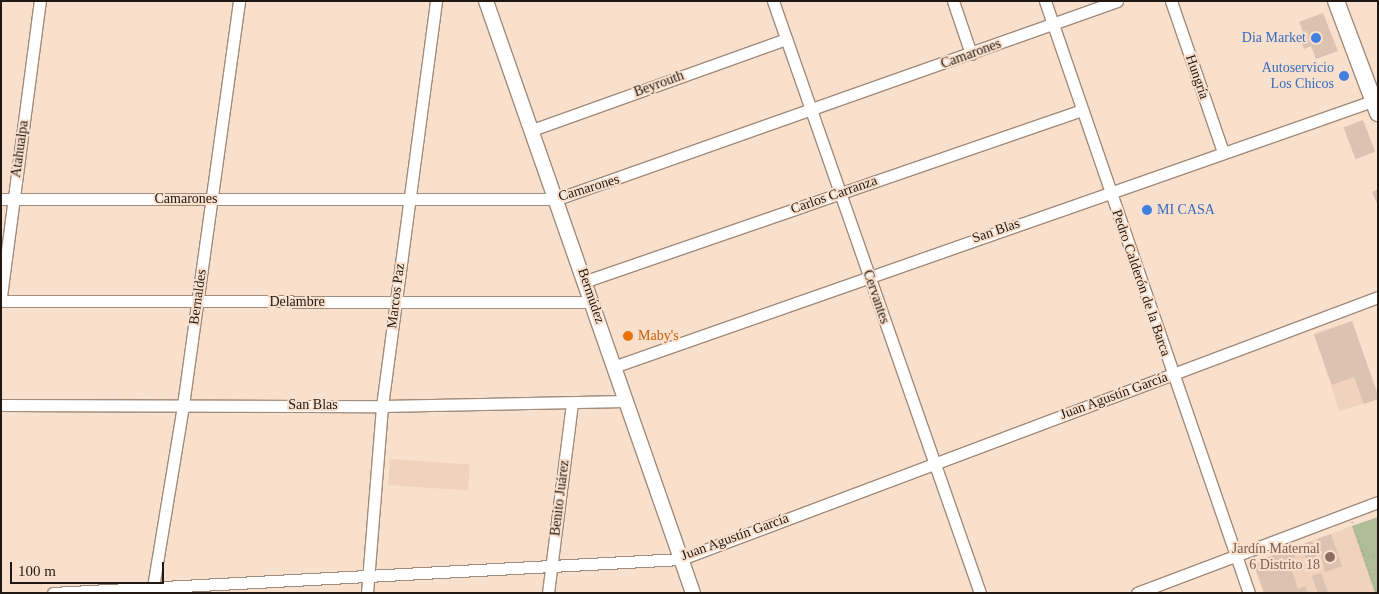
<!DOCTYPE html>
<html>
<head>
<meta charset="utf-8">
<style>
	body { margin:0 }
	#map { position:relative; width:1379px; height:594px; overflow:hidden; background:#f9e0cd; font-family:"Times New Roman",serif }
	div>[style] { position:absolute }
	.built>* { inset:0; background:#f1d2bc; transform-origin:0 0 }
	.green>* { inset:0; background:#afbd97 }
	.building>* { inset:0; background:#dbc2b1; transform-origin:0 0 }
	.path>* { height:2px; margin-top:-1px; transform-origin:0; background:repeating-linear-gradient(90deg,#b39f90 0 1px,transparent 0 5px) }
	.roads { filter:drop-shadow(1px 0 #a18b7a) drop-shadow(-1px 0 #a18b7a) drop-shadow(0 1px #a18b7a) drop-shadow(0 -1px #a18b7a) }
	.minor>* { height:11px; margin:-5.5px; padding:0 5.5px; transform-origin:5.5px; border-radius:5.5px; background:#fff }
	.tertiary>* { height:14px; margin:-7px; padding:0 7px; transform-origin:7px; border-radius:7px; background:#fff }
	.secondary>* { height:16px; margin:-8px; padding:0 8px; transform-origin:8px; border-radius:8px; background:#fff }
	.dots>* { width:14px; height:14px; translate:-50% -50%; box-sizing:border-box; border:2px solid #f9e0cd; border-radius:50% }
	span { translate:-50% -50%; white-space:nowrap; text-align:center; line-height:1.15; -webkit-text-stroke:4px #f9e0cd; paint-order:stroke }
	.shop-label { font-size:14px; color:#366cbe }
	.right { translate:-100% -50%; text-align:right }
	.left { translate:0 -50%; text-align:left }
	.street-label { font-size:14px; color:#201811 }
	.food-label { font-size:14px; color:#c56008 }
	.education-label { font-size:14px; color:#785e54 }
	.frame { position:absolute; inset:0; border:2px solid #201811; pointer-events:none }
	.scale { position:absolute; left:10px; top:562px; width:154px; height:22px; box-sizing:border-box; border:2px solid #201811; border-top:0; padding-left:6px; font-size:15px; line-height:18px; white-space:nowrap; color:#201811; -webkit-text-stroke:4px #f9e0cd; paint-order:stroke }
</style>
</head>
<body>
<div id="map">
	<div class="built">
		<i style="left:1352px;top:321px;width:82px;height:40px;rotate:72deg"></i>
		<i style="left:390px;top:459px;width:80px;height:26px;rotate:4deg"></i>
		<i style="clip-path:polygon(1352px 526px,1375px 593px,1264px 593px,1255px 568px,1260px 560px)"></i>
	</div>
	<div class="green">
		<i style="clip-path:polygon(1378px 517px,1378px 593px,1375px 593px,1352px 526px)"></i>
	</div>
	<div class="building">
		<i style="clip-path:polygon(1323px 13px,1338px 51px,1316px 59px,1311px 46px,1304px 49px,1299px 37px,1304px 35px,1299px 22px)"></i>
		<i style="left:1363px;top:120px;width:34px;height:21px;rotate:69deg"></i>
		<i style="clip-path:polygon(1378px 189px,1378px 206px,1372px 192px)"></i>
		<i style="clip-path:polygon(1352px 321px,1378px 395px,1378px 399px,1364px 404px,1354px 377px,1332px 385px,1314px 335px)"></i>
		<i style="clip-path:polygon(1331px 534px,1342px 566px,1325px 572px,1317px 539px)"></i>
		<i style="clip-path:polygon(1311px 541px,1318px 548px,1314px 549px,1319px 567px,1310px 570px,1301px 545px)"></i>
		<i style="clip-path:polygon(1292px 548px,1297px 563px,1290px 565px,1298px 589px,1305px 586px,1308px 593px,1264px 593px,1255px 568px,1260px 560px)"></i>
		<i style="clip-path:polygon(1321px 573px,1328px 593px,1318px 593px,1312px 576px)"></i>
	</div>
	<div class="path">
		<i style="left:1352px;top:522px;width:75px;rotate:70.6deg"></i>
		<i style="left:1363px;top:554px;width:16px;rotate:18deg"></i>
	</div>
	<div class="roads">
		<div class="minor">
			<i style="left:773px;top:1px;width:627px;rotate:70.73deg"></i>
			<i style="left:953px;top:1px;width:56px;rotate:71.2deg"></i>
			<i style="left:1045px;top:1px;width:626px;rotate:70.99deg"></i>
			<i style="left:1171px;top:1px;width:160px;rotate:71deg"></i>
			<i style="left:532px;top:130px;width:270px;rotate:-19.7deg"></i>
			<i style="left:1px;top:199px;width:556px"></i>
			<i style="left:557px;top:199px;width:594px;rotate:-19.47deg"></i>
			<i style="left:586px;top:281px;width:525px;rotate:-19.02deg"></i>
			<i style="left:1px;top:296px;width:298px;rotate:-82.5deg"></i>
			<i style="left:1px;top:301px;width:592px;rotate:0.1deg"></i>
			<i style="left:616px;top:366px;width:807px;rotate:-19.31deg"></i>
			<i style="left:1px;top:405px;width:381px;rotate:0.2deg"></i>
			<i style="left:382px;top:406px;width:243px;rotate:-1.2deg"></i>
			<i style="left:53px;top:593px;width:629px;rotate:-3.1deg"></i>
			<i style="left:681px;top:559px;width:745px;rotate:-20.6deg"></i>
			<i style="left:152px;top:593px;width:191px;rotate:-80.6deg"></i>
			<i style="left:183px;top:405px;width:408px;rotate:-82.1deg"></i>
			<i style="left:367px;top:593px;width:188px;rotate:-85.4deg"></i>
			<i style="left:382px;top:406px;width:409px;rotate:-82.4deg"></i>
			<i style="left:548px;top:593px;width:192px;rotate:-82.8deg"></i>
			<i style="left:1137px;top:593px;width:258px;rotate:-20.7deg"></i>
		</div>
		<div class="tertiary">
			<i style="left:486px;top:1px;width:627px;rotate:70.73deg"></i>
		</div>
		<div class="secondary">
			<i style="left:1336px;top:1px;width:120px;rotate:69.4deg"></i>
		</div>
	</div>
	<div class="dots">
		<i style="left:1316px;top:38px;background:#3f7fe0"></i>
		<i style="left:1344px;top:76px;background:#3f7fe0"></i>
		<i style="left:1147px;top:210px;background:#3f7fe0"></i>
		<i style="left:628px;top:336px;background:#e8710a"></i>
		<i style="left:1330px;top:557px;background:#8d6e63"></i>
	</div>
	<div class="shop-label">
		<span class="right" style="left:1306px;top:38px">Dia Market</span>
		<span class="right" style="left:1334px;top:76px">Autoservicio<br>Los Chicos</span>
		<span class="left" style="left:1157px;top:210px">MI CASA</span>
	</div>
	<div class="street-label">
		<span style="left:971px;top:54px;rotate:-20deg">Camarones</span>
		<span style="left:1197px;top:77px;rotate:71deg">Hungría</span>
		<span style="left:659px;top:84px;rotate:-20deg">Beyrouth</span>
		<span style="left:20px;top:149px;rotate:-82deg">Atahualpa</span>
		<span style="left:589px;top:188px;rotate:-17deg">Camarones</span>
		<span style="left:834px;top:195px;rotate:-19deg">Carlos Carranza</span>
		<span style="left:186px;top:199px">Camarones</span>
		<span style="left:996px;top:231px;rotate:-19deg">San Blas</span>
		<span style="left:1141px;top:283px;rotate:71deg">Pedro Calderón de la Barca</span>
		<span style="left:396px;top:296px;rotate:-83deg">Marcos Paz</span>
		<span style="left:591px;top:296px;rotate:71deg">Bermúdez</span>
		<span style="left:198px;top:297px;rotate:-82deg">Bernaldes</span>
		<span style="left:876px;top:297px;rotate:71deg">Cervantes</span>
		<span style="left:297px;top:302px">Delambre</span>
		<span style="left:1114px;top:396px;rotate:-20deg">Juan Agustín García</span>
		<span style="left:313px;top:405px">San Blas</span>
		<span style="left:560px;top:498px;rotate:-83deg">Benito Juárez</span>
		<span style="left:735px;top:537px;rotate:-20deg">Juan Agustín García</span>
	</div>
	<div class="food-label">
		<span class="left" style="left:638px;top:336px">Maby's</span>
	</div>
	<div class="education-label">
		<span class="right" style="left:1320px;top:557px">Jardín Maternal<br>6 Distrito 18</span>
	</div>
	<div class="frame"></div>
	<div class="scale">100 m</div>
</div>
</body>
</html>
